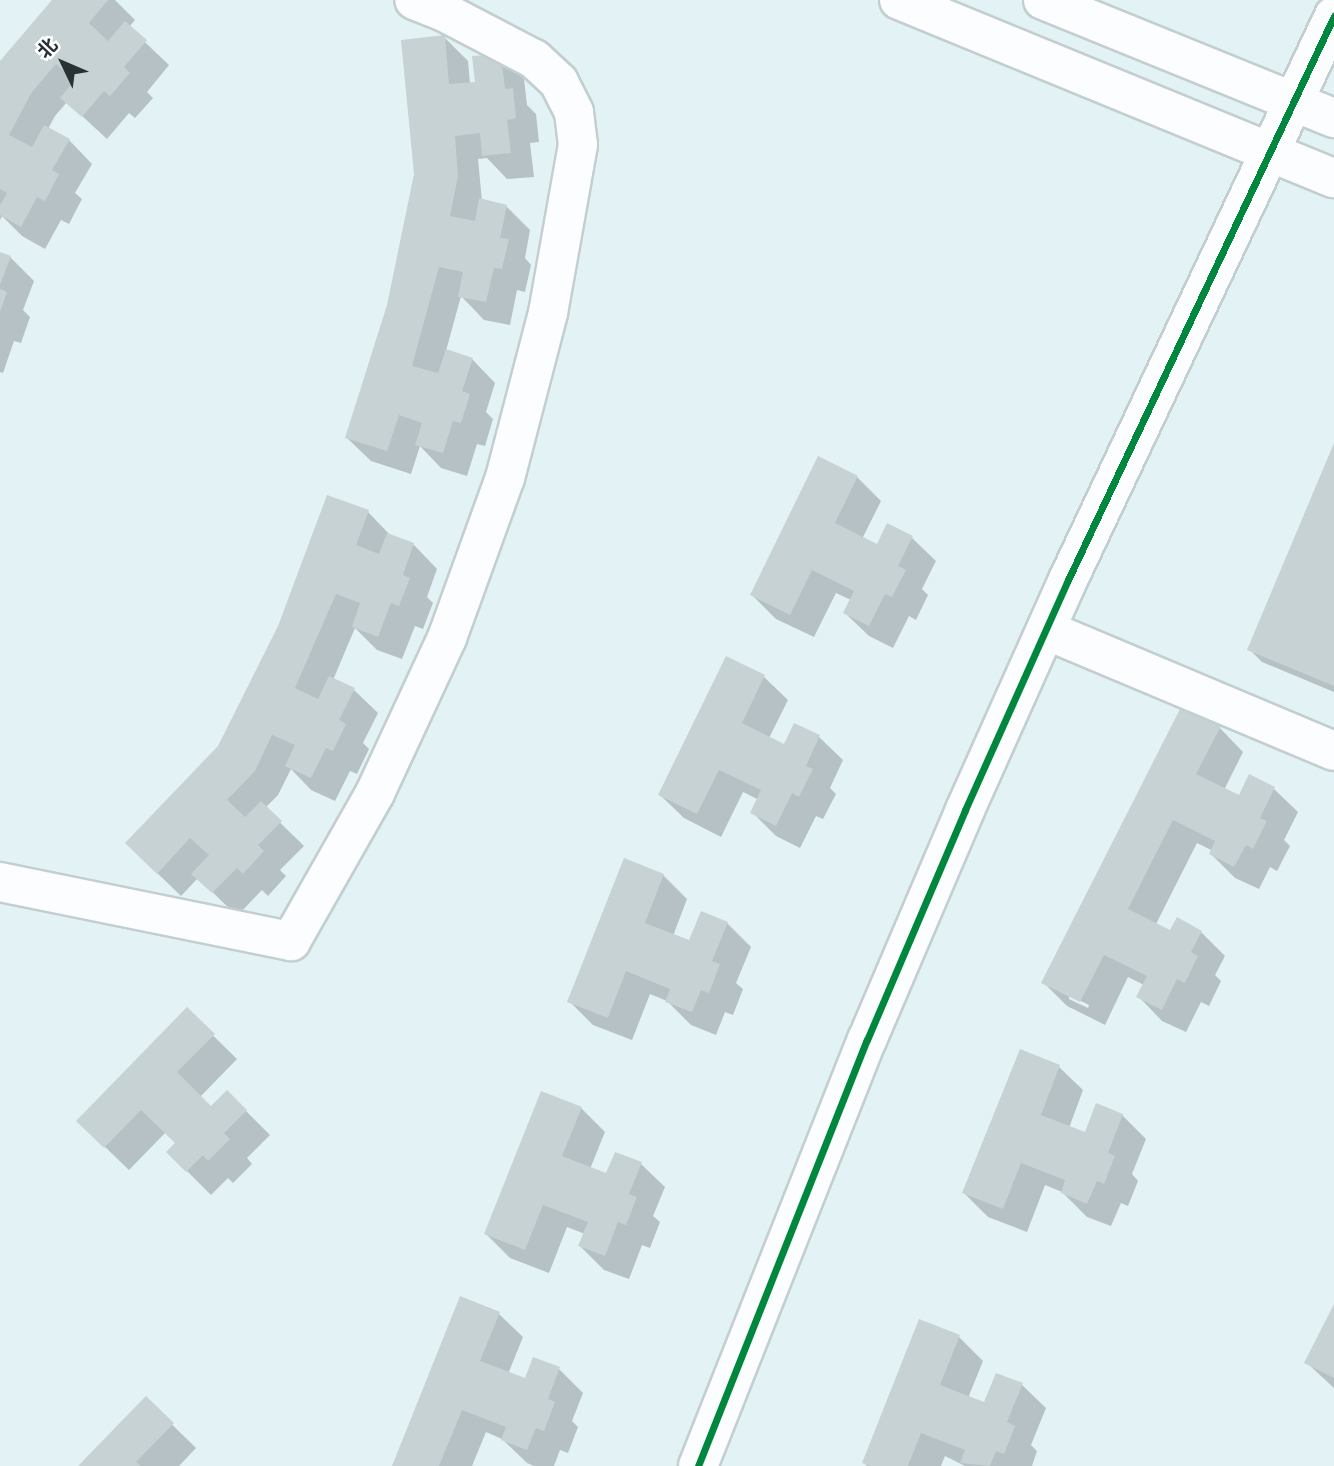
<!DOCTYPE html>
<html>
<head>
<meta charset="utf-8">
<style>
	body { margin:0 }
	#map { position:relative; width:1334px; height:1466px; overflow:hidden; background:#e3f2f5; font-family:"Work Sans","Noto Sans SC",sans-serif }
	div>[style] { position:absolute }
	.shadow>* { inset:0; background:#0003 }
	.building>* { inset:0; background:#c6d2d4 }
	.roads { filter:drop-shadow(2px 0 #c2ced0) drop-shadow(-2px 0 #c2ced0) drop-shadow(0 2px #c2ced0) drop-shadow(0 -2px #c2ced0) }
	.minor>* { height:38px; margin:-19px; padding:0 19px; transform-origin:19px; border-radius:19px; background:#fbfdfe }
	.cycleway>* { height:7px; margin:-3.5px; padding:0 3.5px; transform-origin:3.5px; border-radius:3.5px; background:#00873e }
	span { translate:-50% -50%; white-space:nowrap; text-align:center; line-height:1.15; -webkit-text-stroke:6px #fff; paint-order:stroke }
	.north { position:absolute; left:28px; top:28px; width:70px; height:70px; -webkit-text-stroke:5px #fff; paint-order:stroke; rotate:314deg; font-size:19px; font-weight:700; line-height:28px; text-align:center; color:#283235 }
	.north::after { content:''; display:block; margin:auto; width:24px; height:32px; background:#283235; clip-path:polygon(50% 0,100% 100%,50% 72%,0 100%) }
</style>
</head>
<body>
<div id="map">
	<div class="shadow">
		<i style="clip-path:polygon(55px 0,115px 0,135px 20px,129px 27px,169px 65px,147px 92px,153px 98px,135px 118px,129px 113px,107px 139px,67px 102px,55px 116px,48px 129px,69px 140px,92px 164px,75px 193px,82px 199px,69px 224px,61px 220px,45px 249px,22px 236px,2px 216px,0 220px,0 64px)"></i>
		<i style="clip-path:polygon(444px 37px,468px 61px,470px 84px,477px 83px,500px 55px,524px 79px,527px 105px,536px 114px,539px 142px,530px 143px,534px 177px,507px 179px,487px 158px,478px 159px,482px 201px,507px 207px,530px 230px,525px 258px,531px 265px,525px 292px,517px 290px,510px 325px,484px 320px,461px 296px,446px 351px,472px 359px,495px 383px,486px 412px,493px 419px,485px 446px,477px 444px,467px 476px,441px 468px,420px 446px,411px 474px,371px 461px,347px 438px,389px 306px)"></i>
		<i style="clip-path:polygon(0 253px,10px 257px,34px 281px,23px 310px,30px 317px,21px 343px,14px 341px,3px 373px,0 372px)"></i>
		<i style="clip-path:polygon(1334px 448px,1334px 692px,1262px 662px,1249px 649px)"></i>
		<i style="clip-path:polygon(857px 477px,881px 501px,862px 539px,878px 547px,888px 525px,912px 538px,936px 561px,922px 589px,928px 595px,916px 620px,909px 616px,893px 648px,869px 636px,845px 613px,851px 600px,836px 593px,814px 637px,776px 619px,752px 595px)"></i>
		<i style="clip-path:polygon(368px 512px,392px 537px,414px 545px,437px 569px,427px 597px,433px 603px,423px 629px,415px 626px,402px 659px,377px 650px,355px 628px,333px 680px,354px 690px,378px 713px,363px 743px,369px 749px,357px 774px,350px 771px,335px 801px,311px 790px,291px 769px,278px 795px,265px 808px,304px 846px,280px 870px,286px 876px,268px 896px,262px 890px,237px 916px,198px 878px,181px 896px,151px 867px,220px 747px)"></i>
		<i style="clip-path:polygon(764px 677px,788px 700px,769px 738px,785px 746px,795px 725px,819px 737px,843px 760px,830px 788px,836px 794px,823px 819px,816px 816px,800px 848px,776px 836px,752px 812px,759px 800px,743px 792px,721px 837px,684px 818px,660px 795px)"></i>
		<i style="clip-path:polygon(evenodd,1220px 728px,1243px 752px,1224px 790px,1239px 798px,1274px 789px,1298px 812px,1284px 840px,1290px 846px,1277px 871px,1270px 867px,1259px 889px,1235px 878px,1211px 854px,1213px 851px,1197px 843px,1156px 924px,1171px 932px,1201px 932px,1225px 956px,1215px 975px,1221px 981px,1209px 1006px,1201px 1002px,1186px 1032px,1162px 1021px,1139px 997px,1144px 985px,1128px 977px,1105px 1025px,1067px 1006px,1043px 982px,1220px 728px,1069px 995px,1089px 1005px,1088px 1008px,1069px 999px,1069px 995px)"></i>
		<i style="clip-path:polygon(663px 875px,687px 899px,673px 936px,690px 943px,727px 923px,751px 947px,736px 983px,743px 989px,733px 1015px,725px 1012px,716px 1035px,691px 1025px,667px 1001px,650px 994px,632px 1040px,593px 1025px,569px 1001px)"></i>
		<i style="clip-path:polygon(187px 1010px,237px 1059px,200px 1097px,211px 1108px,227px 1092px,270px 1135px,247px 1158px,252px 1164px,233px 1183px,228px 1178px,211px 1195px,168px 1152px,177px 1143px,166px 1132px,129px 1170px,78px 1121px)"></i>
		<i style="clip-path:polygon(1059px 1067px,1083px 1090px,1069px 1128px,1086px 1134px,1122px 1115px,1146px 1139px,1132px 1174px,1138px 1181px,1128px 1206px,1121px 1203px,1111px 1226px,1087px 1217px,1062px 1192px,1045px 1185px,1027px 1232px,988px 1217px,964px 1193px)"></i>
		<i style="clip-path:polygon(581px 1108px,605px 1132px,590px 1169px,607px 1176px,641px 1164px,665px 1187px,653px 1216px,660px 1222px,650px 1248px,642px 1245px,629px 1279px,604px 1270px,580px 1246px,585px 1234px,567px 1227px,549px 1273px,510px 1258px,486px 1234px)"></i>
		<i style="clip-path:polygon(1334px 1308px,1334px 1388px,1307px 1363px)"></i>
		<i style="clip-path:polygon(499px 1314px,523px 1337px,508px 1374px,526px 1381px,559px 1369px,583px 1393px,572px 1421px,578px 1427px,568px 1453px,560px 1450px,554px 1466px,534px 1466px,527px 1463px,502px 1439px,486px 1432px,472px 1466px,394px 1466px)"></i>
		<i style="clip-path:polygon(959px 1337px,983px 1361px,968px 1398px,985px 1404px,1022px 1385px,1046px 1408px,1031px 1445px,1037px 1451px,1032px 1466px,965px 1466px,945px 1456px,941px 1466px,867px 1466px,864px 1463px)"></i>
		<i style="clip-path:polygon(146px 1399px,196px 1448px,179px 1466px,80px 1466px)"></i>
	</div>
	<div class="building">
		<i style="clip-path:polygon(52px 0,108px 0,89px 23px,108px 41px,125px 21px,147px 40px,124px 67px,130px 73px,110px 96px,104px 91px,82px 117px,60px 98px,75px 80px,56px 64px,32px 92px,9px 135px,32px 147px,44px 125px,70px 139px,52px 170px,59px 174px,45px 201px,37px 197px,21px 227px,0 215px,0 205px,7px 193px,0 189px,0 61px)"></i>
		<i style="clip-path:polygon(445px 35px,449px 84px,475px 82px,472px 56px,501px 54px,505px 89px,513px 88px,516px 118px,507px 120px,511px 153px,482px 156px,480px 133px,455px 136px,458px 176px,450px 216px,475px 221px,479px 198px,507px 205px,500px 238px,509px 239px,502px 269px,494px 268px,486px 302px,458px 297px,463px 272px,439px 267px,412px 366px,438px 373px,446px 349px,473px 358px,462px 391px,470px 394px,461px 423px,453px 421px,443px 453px,415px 445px,422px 423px,399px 415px,387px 451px,345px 438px,387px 305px,414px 174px,401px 40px)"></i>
		<i style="clip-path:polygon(0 252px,11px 256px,0 285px)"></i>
		<i style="clip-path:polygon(0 289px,7px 292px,0 312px)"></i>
		<i style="clip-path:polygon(1334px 443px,1334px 686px,1247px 650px)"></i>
		<i style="clip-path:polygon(818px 456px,858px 476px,835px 523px,877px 544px,887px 523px,913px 536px,898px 566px,906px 570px,892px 597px,885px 594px,869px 626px,843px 613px,854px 591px,812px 570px,790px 615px,750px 595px)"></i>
		<i style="clip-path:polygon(327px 495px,369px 510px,356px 545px,379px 554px,387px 533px,414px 543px,403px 575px,410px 578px,399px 606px,391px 603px,378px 637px,352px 627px,360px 603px,336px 594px,295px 688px,318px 699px,329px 676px,355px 688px,339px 720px,346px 724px,333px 751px,326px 748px,311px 778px,285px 766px,295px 745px,272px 735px,255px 771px,227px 800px,245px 817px,261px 801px,282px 821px,258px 845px,264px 851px,243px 874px,237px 868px,212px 893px,191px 874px,209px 855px,190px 838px,157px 874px,125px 843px,218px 746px,278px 626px)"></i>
		<i style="clip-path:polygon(726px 656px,765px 675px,742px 723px,784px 744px,794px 723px,820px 735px,806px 766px,813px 769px,799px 797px,792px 793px,776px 826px,750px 813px,761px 790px,719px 770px,697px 814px,658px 795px)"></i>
		<i style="clip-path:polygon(1181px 707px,1221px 726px,1196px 774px,1239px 795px,1249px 774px,1275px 787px,1260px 818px,1267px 821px,1253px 849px,1246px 845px,1234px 867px,1209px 854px,1215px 841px,1173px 820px,1128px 909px,1170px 930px,1177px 917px,1202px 931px,1191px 952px,1198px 956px,1185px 983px,1177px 979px,1162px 1010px,1136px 997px,1147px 976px,1104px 955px,1080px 1002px,1041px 983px)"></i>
		<i style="clip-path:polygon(624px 858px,664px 874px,645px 923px,689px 940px,701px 911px,728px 922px,712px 961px,720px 964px,709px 993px,701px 990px,692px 1012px,665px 1002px,670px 989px,626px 971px,608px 1018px,567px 1002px)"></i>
		<i style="clip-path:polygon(187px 1007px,215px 1034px,177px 1072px,211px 1106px,227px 1090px,247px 1110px,224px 1133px,230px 1139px,208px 1161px,203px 1155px,186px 1172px,166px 1152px,175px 1143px,141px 1110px,104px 1148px,76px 1121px)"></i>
		<i style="clip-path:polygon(1020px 1049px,1060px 1065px,1041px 1115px,1085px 1132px,1096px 1103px,1123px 1114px,1108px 1153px,1115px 1156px,1104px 1184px,1097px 1181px,1087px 1204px,1061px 1193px,1065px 1180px,1021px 1163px,1003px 1209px,962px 1193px)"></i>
		<i style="clip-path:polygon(541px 1091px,582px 1107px,562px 1156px,606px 1173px,615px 1152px,642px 1162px,629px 1194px,637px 1197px,626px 1225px,618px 1222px,605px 1256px,578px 1246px,588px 1222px,543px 1205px,525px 1250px,484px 1234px)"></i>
		<i style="clip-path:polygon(460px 1296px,500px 1312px,480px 1361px,525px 1378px,533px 1357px,560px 1367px,548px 1399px,555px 1402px,544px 1431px,536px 1428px,527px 1450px,501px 1440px,506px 1427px,462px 1410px,439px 1466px,392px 1466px)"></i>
		<i style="clip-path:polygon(1334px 1304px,1334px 1378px,1304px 1363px)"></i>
		<i style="clip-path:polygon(919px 1319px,960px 1335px,940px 1385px,984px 1402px,996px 1373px,1023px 1383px,1007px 1422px,1015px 1426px,1004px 1454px,996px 1451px,990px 1466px,960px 1463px,965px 1450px,921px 1433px,908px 1466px,870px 1466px,862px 1463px)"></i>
		<i style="clip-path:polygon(146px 1396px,174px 1423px,136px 1462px,141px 1466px,78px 1466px)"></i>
	</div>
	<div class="roads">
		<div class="minor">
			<i style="left:899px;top:0;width:470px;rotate:22.3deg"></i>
			<i style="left:1043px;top:0;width:314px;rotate:22.1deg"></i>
			<i style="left:1046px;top:630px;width:312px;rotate:22.8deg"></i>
			<i style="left:0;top:882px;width:297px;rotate:11.5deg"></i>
			<i style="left:291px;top:941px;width:170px;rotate:-60.4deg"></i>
			<i style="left:375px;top:793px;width:171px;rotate:-65.1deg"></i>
			<i style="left:447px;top:638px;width:170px;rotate:-70.1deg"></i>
			<i style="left:505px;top:478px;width:171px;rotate:-75.4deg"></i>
			<i style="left:548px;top:313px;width:171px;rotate:-79.9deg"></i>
			<i style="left:578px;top:145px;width:33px;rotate:-97deg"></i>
			<i style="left:574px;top:112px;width:34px;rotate:-117deg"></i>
			<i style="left:559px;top:82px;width:34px;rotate:-137deg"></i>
			<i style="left:534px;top:59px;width:102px;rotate:-152.4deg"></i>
			<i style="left:444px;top:12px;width:32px;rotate:-158deg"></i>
			<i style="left:698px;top:1466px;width:458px;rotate:-68.4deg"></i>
			<i style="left:867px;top:1040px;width:250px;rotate:-66.9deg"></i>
			<i style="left:965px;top:810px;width:250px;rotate:-65.9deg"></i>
			<i style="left:1067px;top:582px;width:626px;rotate:-64.75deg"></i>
		</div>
	</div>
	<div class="cycleway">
		<i style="left:698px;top:1466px;width:458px;rotate:-68.4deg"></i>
		<i style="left:867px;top:1040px;width:250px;rotate:-66.9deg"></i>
		<i style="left:965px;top:810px;width:250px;rotate:-65.9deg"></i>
		<i style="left:1067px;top:582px;width:626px;rotate:-64.75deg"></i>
	</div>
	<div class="north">北</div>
</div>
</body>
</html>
